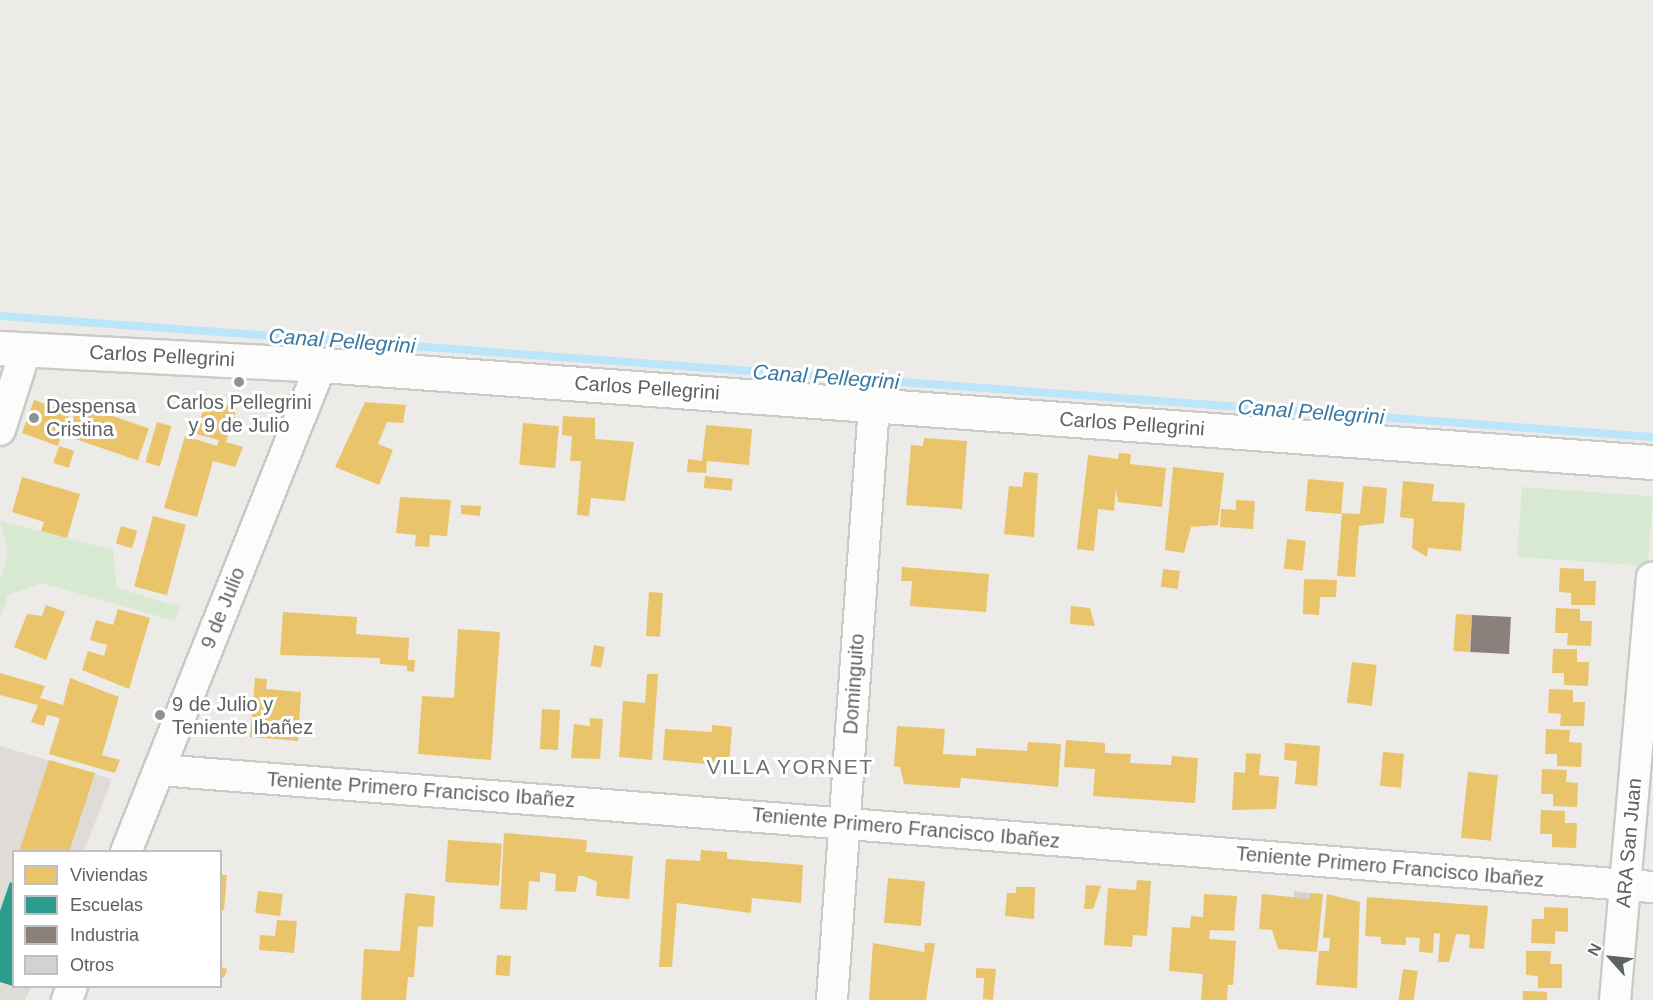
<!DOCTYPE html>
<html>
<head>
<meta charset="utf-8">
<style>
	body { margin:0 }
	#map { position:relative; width:1653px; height:1000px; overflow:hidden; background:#edebe7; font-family:Helvetica,sans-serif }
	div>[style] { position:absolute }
	.education>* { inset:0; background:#dfdbd7 }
	.green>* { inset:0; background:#d8e9d2; transform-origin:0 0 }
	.homes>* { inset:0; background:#e9c46a; transform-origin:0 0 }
	.schools>* { inset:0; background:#2a9d8f }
	.industry>* { inset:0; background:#8a817c; transform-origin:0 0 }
	.stream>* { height:8px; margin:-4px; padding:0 4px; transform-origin:4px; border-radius:4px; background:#bbe5f8 }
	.building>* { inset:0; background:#d3d2d0 }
	.roads { filter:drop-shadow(2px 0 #c9cac9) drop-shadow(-2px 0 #c9cac9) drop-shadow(0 2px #c9cac9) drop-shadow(0 -2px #c9cac9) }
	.minor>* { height:30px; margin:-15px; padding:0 15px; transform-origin:15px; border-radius:15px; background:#fcfcfb }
	.secondary>* { height:33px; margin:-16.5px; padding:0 16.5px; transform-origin:16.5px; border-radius:16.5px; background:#fcfcfb }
	.dots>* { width:16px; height:16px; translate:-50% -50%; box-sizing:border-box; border:3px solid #fff; border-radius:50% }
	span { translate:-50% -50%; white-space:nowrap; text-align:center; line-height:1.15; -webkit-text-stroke:6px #fff; paint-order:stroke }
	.street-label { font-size:20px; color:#5d6266 }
	.poi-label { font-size:20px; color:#5d6266 }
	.left { translate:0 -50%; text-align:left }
	.water-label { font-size:21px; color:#3a79a2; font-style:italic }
	.neighbourhood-label { font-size:21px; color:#6e7478; letter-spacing:1.5px }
	.legend { position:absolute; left:12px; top:850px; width:210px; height:138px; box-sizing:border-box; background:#fff; border:2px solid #bec0c2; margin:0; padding:8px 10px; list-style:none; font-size:18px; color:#5d6266 }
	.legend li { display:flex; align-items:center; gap:12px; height:30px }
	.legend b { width:30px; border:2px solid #bec0c2 }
	.north { position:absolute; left:1581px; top:928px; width:60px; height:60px; -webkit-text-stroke:4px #fff; paint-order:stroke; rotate:297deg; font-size:16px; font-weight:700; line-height:24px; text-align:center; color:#5d6266 }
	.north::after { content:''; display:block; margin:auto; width:21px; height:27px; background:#5d6266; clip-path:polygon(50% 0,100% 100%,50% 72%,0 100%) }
</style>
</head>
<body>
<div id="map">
	<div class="education">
		<i style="clip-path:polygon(0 746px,112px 779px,84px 851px,14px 852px,14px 986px,31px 987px,25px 1000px,0 1000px)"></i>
	</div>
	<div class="green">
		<i style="left:1522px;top:487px;width:131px;height:70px;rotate:4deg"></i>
		<i style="clip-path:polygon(0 521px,113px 550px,117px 588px,180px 607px,175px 621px,42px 583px,8px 595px,0 618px,0 580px,8px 554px)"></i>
	</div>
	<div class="homes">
		<i style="clip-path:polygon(207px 398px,237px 408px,226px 442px,243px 447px,235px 467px,213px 461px,197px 517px,164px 508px,185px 436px,217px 446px,219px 440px,196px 434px)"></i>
		<i style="left:34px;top:400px;width:38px;height:35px;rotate:20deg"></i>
		<i style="clip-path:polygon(365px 402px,406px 405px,403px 423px,387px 422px,378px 444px,393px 450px,379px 485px,335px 467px)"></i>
		<i style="left:78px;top:404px;width:75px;height:34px;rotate:19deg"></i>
		<i style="clip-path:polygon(563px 416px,595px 418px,595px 439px,634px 442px,625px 501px,591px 498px,589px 516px,577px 515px,581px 461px,570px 461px,572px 436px,562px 435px)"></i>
		<i style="left:157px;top:422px;width:15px;height:42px;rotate:16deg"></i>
		<i style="left:523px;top:423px;width:36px;height:42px;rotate:5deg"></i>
		<i style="clip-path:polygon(706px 425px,752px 429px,749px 465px,707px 461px,706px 473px,687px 472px,688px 459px,702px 461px)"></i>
		<i style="clip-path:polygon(924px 438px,967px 441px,962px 509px,906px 505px,911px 445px,923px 446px)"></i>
		<i style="left:59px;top:446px;width:16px;height:18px;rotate:18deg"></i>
		<i style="clip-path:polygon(1119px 453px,1131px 454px,1130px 464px,1166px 468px,1162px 507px,1118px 502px,1116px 488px,1114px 511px,1098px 509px,1094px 551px,1077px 549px,1088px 455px,1118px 459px)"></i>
		<i style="clip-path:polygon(1173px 467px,1224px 473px,1218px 525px,1191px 527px,1184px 553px,1165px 550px)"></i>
		<i style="clip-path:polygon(1024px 472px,1038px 473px,1034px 537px,1004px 534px,1009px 486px,1022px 487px)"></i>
		<i style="left:705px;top:476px;width:28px;height:12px;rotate:6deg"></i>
		<i style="clip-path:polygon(22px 477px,80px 494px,67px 538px,41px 531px,44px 522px,12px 512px)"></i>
		<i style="left:1308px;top:479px;width:36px;height:32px;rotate:5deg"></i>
		<i style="clip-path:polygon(1403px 481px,1434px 484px,1432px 501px,1465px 503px,1461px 551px,1428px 548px,1427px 557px,1412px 548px,1414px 519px,1400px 517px)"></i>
		<i style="clip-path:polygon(1363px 486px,1387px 488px,1384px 523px,1359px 526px,1355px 577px,1337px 576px,1342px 513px,1360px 514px)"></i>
		<i style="clip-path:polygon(400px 497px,451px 500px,447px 536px,430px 535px,429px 547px,415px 546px,416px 535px,396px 533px)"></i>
		<i style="clip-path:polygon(1236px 500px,1255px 501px,1253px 529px,1220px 527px,1221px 509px,1236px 510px)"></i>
		<i style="clip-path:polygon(461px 505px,481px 506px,480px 516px,461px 514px)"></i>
		<i style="left:153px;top:516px;width:34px;height:73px;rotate:15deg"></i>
		<i style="left:121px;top:526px;width:17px;height:18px;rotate:17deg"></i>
		<i style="left:1287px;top:539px;width:19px;height:30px;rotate:6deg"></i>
		<i style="clip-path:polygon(902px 567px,989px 574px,986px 612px,910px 606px,912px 581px,901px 581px)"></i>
		<i style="clip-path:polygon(1560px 568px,1584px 569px,1584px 581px,1596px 581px,1595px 605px,1571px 605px,1571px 593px,1559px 592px)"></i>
		<i style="left:1163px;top:569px;width:17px;height:18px;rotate:7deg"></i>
		<i style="clip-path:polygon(1304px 579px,1337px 580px,1336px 597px,1320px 597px,1319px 615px,1303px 614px)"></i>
		<i style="left:649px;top:592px;width:14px;height:44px;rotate:4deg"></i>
		<i style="clip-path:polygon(46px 605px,65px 612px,46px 660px,14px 647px,27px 614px,42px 616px)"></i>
		<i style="clip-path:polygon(1071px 606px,1090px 608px,1095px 626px,1070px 624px)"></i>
		<i style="clip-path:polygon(1556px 608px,1580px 609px,1580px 621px,1592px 621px,1591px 646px,1567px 645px,1568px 633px,1555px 633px)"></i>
		<i style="clip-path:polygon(118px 609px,150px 618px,129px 689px,82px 670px,88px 651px,104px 656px,107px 645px,90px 640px,96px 620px,113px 625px)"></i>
		<i style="clip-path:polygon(283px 612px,357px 617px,356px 634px,409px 638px,408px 660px,415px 660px,414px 672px,407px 671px,407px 666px,380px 664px,380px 658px,280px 655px)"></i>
		<i style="left:1456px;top:614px;width:16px;height:37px;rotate:4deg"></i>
		<i style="clip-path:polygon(458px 629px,500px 632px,491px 760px,418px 754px,422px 696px,454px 698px)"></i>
		<i style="left:594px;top:645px;width:11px;height:21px;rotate:10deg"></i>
		<i style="clip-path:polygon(1553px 649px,1577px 649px,1577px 662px,1589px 662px,1588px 686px,1564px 685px,1564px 673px,1552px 673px)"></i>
		<i style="left:1352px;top:662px;width:25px;height:41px;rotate:7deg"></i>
		<i style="clip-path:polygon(0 673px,45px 686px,40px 698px,63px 705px,70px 678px,119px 697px,102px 755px,120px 760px,115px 773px,49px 754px,60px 718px,47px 715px,44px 726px,31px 722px,38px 705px,0 695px)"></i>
		<i style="clip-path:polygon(647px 674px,658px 674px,652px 760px,619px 757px,623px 701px,645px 703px)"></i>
		<i style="clip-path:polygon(255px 678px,267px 679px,266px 689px,301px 692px,298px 741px,250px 737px)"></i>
		<i style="clip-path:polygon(1549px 689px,1573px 690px,1573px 702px,1585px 702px,1584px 726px,1560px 726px,1561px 714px,1548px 713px)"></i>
		<i style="left:542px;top:709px;width:18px;height:40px;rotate:3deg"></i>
		<i style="clip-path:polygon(590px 718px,603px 719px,600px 759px,571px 758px,574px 724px,590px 726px)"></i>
		<i style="clip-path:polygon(712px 725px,732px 727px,729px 766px,663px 760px,665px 729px,712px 732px)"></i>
		<i style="clip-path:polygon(897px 726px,945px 729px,943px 754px,976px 756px,976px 748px,1027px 751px,1028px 742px,1061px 744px,1058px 787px,961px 778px,960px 788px,904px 784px,900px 767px,894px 766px)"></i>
		<i style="clip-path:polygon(1546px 729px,1570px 730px,1569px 742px,1582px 743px,1581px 767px,1557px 766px,1557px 754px,1545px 754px)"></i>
		<i style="clip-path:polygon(1066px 740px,1105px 743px,1105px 753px,1131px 754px,1130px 763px,1171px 765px,1172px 756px,1198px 758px,1195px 803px,1093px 796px,1095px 769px,1064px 767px)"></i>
		<i style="clip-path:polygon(1285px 743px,1320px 746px,1317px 786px,1295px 784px,1297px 761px,1284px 760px)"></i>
		<i style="left:1383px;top:752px;width:21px;height:34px;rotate:5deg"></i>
		<i style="clip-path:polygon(1246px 753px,1261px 754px,1259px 775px,1279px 777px,1276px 809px,1232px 810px,1234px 772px,1245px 773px)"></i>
		<i style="clip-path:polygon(49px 760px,95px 773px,69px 852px,19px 852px)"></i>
		<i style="clip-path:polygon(1542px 769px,1567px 770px,1566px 782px,1578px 783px,1577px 807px,1553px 806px,1553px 794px,1541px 794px)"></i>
		<i style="left:1468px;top:772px;width:30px;height:66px;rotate:6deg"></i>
		<i style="clip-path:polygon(1541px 810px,1565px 811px,1565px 823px,1577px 823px,1576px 848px,1552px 847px,1552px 834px,1540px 834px)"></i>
		<i style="clip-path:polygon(504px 833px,587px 840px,586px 852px,633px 856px,629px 899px,596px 896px,597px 882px,584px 876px,578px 876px,576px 892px,555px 891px,556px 874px,540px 872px,540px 882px,529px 881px,527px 910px,500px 909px)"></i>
		<i style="left:448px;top:840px;width:54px;height:42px;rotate:4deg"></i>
		<i style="clip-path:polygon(701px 850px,727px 852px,727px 859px,803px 865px,801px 903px,752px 898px,751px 913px,677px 903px,672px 967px,659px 967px,666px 859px,700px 861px)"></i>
		<i style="clip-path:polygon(220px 875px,227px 875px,224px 910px,220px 910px)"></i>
		<i style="left:888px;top:878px;width:37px;height:45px;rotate:5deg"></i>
		<i style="clip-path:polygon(1137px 880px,1151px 881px,1147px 936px,1133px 935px,1132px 947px,1104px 945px,1108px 888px,1136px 890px)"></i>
		<i style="clip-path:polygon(1086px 885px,1101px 886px,1093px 909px,1084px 909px)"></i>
		<i style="clip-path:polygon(1016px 887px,1035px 887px,1034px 919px,1005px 916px,1007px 893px,1016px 893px)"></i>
		<i style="left:258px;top:891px;width:25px;height:22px;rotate:7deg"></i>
		<i style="clip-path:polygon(405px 893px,435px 896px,433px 927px,418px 926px,414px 977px,408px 977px,406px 1000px,361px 1000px,364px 949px,400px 951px)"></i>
		<i style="clip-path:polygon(1310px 893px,1323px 894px,1317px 952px,1278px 949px,1272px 930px,1259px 929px,1262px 894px,1309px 899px)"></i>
		<i style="clip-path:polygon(1204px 894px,1237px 896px,1234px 931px,1210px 930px,1209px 939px,1236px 941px,1233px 985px,1228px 985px,1227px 1000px,1201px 1000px,1203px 974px,1169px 971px,1172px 927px,1190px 928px,1191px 916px,1203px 917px)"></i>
		<i style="clip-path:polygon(1327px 894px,1360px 902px,1357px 988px,1316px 985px,1319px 951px,1329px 951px,1330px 938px,1323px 938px)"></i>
		<i style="clip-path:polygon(1367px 897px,1488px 906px,1484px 949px,1469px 948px,1470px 935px,1456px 934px,1449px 962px,1438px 962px,1440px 934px,1434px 933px,1433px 953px,1419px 952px,1420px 938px,1406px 937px,1406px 945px,1381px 944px,1381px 937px,1365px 936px)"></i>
		<i style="clip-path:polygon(1544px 907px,1568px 908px,1568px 932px,1555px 931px,1555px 944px,1531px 943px,1532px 919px,1544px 919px)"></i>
		<i style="clip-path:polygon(277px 920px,297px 921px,294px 953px,259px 950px,260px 935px,275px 936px)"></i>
		<i style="clip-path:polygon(873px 943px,924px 952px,925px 943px,935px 943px,926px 1000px,869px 1000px)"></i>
		<i style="clip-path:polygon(1526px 951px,1551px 951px,1550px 964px,1562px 964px,1562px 988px,1538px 988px,1538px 976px,1526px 975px)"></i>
		<i style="left:497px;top:955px;width:14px;height:20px;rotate:4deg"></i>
		<i style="clip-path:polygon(220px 967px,227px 969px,224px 978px,220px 977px)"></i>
		<i style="clip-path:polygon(976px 968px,996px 969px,993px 1000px,983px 999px,984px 978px,976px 978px)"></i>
		<i style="left:1403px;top:969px;width:15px;height:31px;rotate:8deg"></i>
		<i style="left:1523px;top:991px;width:24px;height:9px;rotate:2deg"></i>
	</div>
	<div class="schools">
		<i style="clip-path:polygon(10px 882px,14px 884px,13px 986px,0 982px,0 911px)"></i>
	</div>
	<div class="industry">
		<i style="left:1472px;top:615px;width:39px;height:37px;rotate:3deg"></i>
	</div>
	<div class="stream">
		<i style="left:0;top:316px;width:1657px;rotate:4.19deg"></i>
	</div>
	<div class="building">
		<i style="clip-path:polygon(1294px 891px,1310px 893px,1309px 899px,1294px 898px)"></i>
	</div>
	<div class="roads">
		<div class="minor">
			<i style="left:0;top:430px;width:85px;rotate:-72.2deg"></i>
			<i style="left:159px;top:770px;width:1499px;rotate:4.48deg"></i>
			<i style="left:126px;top:852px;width:525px;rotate:-68.18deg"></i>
			<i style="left:67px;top:1000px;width:15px;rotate:-70deg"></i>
			<i style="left:832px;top:1000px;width:596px;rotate:-85.96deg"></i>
			<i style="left:1615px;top:1000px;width:424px;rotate:-85deg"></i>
		</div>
		<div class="secondary">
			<i style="left:0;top:348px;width:321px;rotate:3deg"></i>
			<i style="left:321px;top:365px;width:1336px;rotate:4.17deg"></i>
		</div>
	</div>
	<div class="dots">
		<i style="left:239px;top:382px;background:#8f9293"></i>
		<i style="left:34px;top:418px;background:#8f9293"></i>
		<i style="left:160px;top:715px;background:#8f9293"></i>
	</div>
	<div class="street-label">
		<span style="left:162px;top:356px;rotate:3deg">Carlos Pellegrini</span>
		<span style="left:647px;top:388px;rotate:4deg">Carlos Pellegrini</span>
		<span style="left:1132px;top:424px;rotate:4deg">Carlos Pellegrini</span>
		<span style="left:223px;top:608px;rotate:-68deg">9 de Julio</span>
		<span style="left:854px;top:684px;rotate:-86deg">Dominguito</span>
		<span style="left:421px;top:790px;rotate:4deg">Teniente Primero Francisco Ibañez</span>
		<span style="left:906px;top:828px;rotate:5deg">Teniente Primero Francisco Ibañez</span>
		<span style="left:1629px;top:843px;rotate:-85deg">ARA San Juan</span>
		<span style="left:1390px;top:867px;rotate:5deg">Teniente Primero Francisco Ibañez</span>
	</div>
	<div class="poi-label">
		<span style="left:239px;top:414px">Carlos Pellegrini<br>y 9 de Julio</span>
		<span class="left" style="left:46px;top:418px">Despensa<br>Cristina</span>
		<span class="left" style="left:172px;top:716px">9 de Julio y<br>Teniente Ibañez</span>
	</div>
	<div class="water-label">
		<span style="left:342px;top:341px;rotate:4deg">Canal Pellegrini</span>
		<span style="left:826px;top:377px;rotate:4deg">Canal Pellegrini</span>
		<span style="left:1311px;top:412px;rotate:4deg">Canal Pellegrini</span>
	</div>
	<div class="neighbourhood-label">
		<span style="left:790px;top:767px">VILLA YORNET</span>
	</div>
	<ul class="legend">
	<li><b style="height:16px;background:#e9c46a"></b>Viviendas</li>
	<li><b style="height:16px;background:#2a9d8f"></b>Escuelas</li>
	<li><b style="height:16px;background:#8a817c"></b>Industria</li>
	<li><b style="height:16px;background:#d3d2d0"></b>Otros</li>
	</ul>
	<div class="north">N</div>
</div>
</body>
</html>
